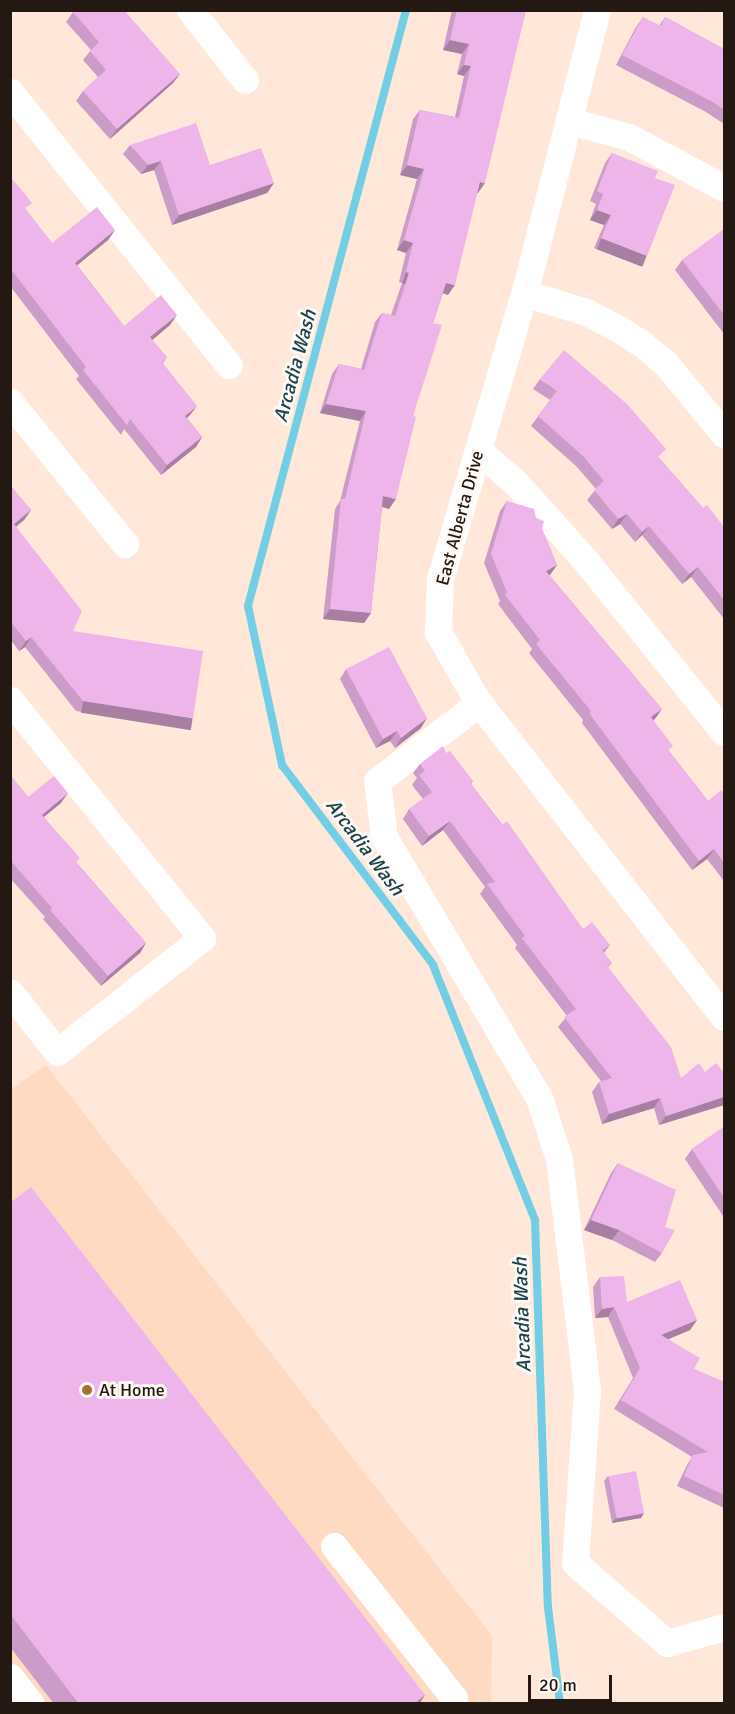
<!DOCTYPE html>
<html>
<head>
<meta charset="utf-8">
<style>
	body { margin:0 }
	#map { position:relative; width:735px; height:1714px; overflow:hidden; background:#ffe8d9; font-family:Signika,sans-serif }
	div>[style] { position:absolute }
	.built>* { inset:0; background:#fedac3 }
	.stream>* { height:8px; margin:-4px; padding:0 4px; transform-origin:4px; border-radius:4px; background:#72cee4 }
	.minor>* { height:27px; margin:-13.5px; padding:0 13.5px; transform-origin:13.5px; border-radius:13.5px; background:#fff }
	.wall>* { inset:0; background:#cc9cc8 }
	.shaded-wall>* { inset:0; background:#a67fa3; transform-origin:0 0 }
	.building>* { inset:0; background:#edb5e9; transform-origin:0 0 }
	.dots>* { width:16px; height:16px; translate:-50% -50%; box-sizing:border-box; border:3px solid #fff9f5; border-radius:50% }
	span { translate:-50% -50%; white-space:nowrap; text-align:center; line-height:1.15; -webkit-text-stroke:6px #fff9f5; paint-order:stroke }
	.street-label { font-size:18px; color:#231912 }
	.poi-label { font-size:18px; color:#231912 }
	.left { translate:0 -50%; text-align:left }
	.water-label { font-size:20px; color:#19444d; font-style:italic }
	.frame { position:absolute; inset:0; border:12px solid #231912; pointer-events:none }
	.scale { position:absolute; left:528px; top:1675px; width:84px; height:27px; box-sizing:border-box; border:3px solid #231912; border-top:0; padding-left:8px; font-size:18px; line-height:21px; white-space:nowrap; color:#231912; -webkit-text-stroke:4px #fff9f5; paint-order:stroke }
</style>
</head>
<body>
<div id="map">
	<div class="built">
		<i style="clip-path:polygon(46px 1065px,492px 1636px,491px 1703px,11px 1704px,11px 1089px)"></i>
	</div>
	<div class="stream">
		<i style="left:406px;top:10px;width:617px;rotate:104.85deg"></i>
		<i style="left:248px;top:606px;width:163px;rotate:77.9deg"></i>
		<i style="left:282px;top:765px;width:251px;rotate:52.9deg"></i>
		<i style="left:433px;top:965px;width:275px;rotate:68.2deg"></i>
		<i style="left:535px;top:1220px;width:387px;rotate:88.1deg"></i>
		<i style="left:548px;top:1607px;width:98px;rotate:82.9deg"></i>
	</div>
	<div class="minor">
		<i style="left:190px;top:10px;width:89px;rotate:51.8deg"></i>
		<i style="left:597px;top:10px;width:289px;rotate:104.4deg"></i>
		<i style="left:525px;top:290px;width:300px;rotate:106.4deg"></i>
		<i style="left:440px;top:578px;width:54px;rotate:92.1deg"></i>
		<i style="left:438px;top:632px;width:77px;rotate:60.4deg"></i>
		<i style="left:476px;top:699px;width:403px;rotate:52.1deg"></i>
		<i style="left:10px;top:92px;width:350px;rotate:51.3deg"></i>
		<i style="left:570px;top:121px;width:61px;rotate:15.2deg"></i>
		<i style="left:629px;top:137px;width:108px;rotate:28.2deg"></i>
		<i style="left:524px;top:293px;width:65px;rotate:17deg"></i>
		<i style="left:586px;top:312px;width:34px;rotate:27deg"></i>
		<i style="left:616px;top:327px;width:30px;rotate:33deg"></i>
		<i style="left:641px;top:343px;width:33px;rotate:40deg"></i>
		<i style="left:666px;top:364px;width:91px;rotate:50.4deg"></i>
		<i style="left:10px;top:402px;width:183px;rotate:51deg"></i>
		<i style="left:478px;top:450px;width:50px;rotate:41deg"></i>
		<i style="left:516px;top:483px;width:103px;rotate:48.1deg"></i>
		<i style="left:585px;top:560px;width:221px;rotate:51.1deg"></i>
		<i style="left:10px;top:700px;width:306px;rotate:51.1deg"></i>
		<i style="left:202px;top:938px;width:184px;rotate:141.8deg"></i>
		<i style="left:57px;top:1052px;width:76px;rotate:-128.1deg"></i>
		<i style="left:479px;top:703px;width:128px;rotate:142.6deg"></i>
		<i style="left:377px;top:781px;width:56px;rotate:82.9deg"></i>
		<i style="left:384px;top:837px;width:304px;rotate:59.3deg"></i>
		<i style="left:539px;top:1098px;width:64px;rotate:71.8deg"></i>
		<i style="left:559px;top:1159px;width:234px;rotate:83.1deg"></i>
		<i style="left:587px;top:1391px;width:172px;rotate:94deg"></i>
		<i style="left:575px;top:1563px;width:122px;rotate:41deg"></i>
		<i style="left:667px;top:1643px;width:59px;rotate:-15.7deg"></i>
		<i style="left:334px;top:1546px;width:194px;rotate:51.7deg"></i>
		<i style="left:454px;top:1698px;width:6px;rotate:99deg"></i>
		<i style="left:10px;top:1677px;width:34px;rotate:52deg"></i>
	</div>
	<div class="wall">
		<i style="clip-path:polygon(452px 10px,526px 10px,478px 193px,477px 193px,448px 295px,443px 293px,433px 323px,413px 416px,389px 509px,382px 507px,371px 613px,364px 623px,323px 619px,335px 509px,340px 501px,360px 421px,320px 413px,332px 374px,339px 364px,361px 369px,375px 322px,382px 313px,391px 315px,402px 283px,399px 282px,406px 253px,397px 250px,417px 179px,400px 175px,413px 119px,420px 110px,455px 117px,464px 76px,457px 74px,462px 54px,443px 50px)"></i>
		<i style="clip-path:polygon(73px 12px,180px 74px,173px 83px,110px 139px,76px 101px,83px 91px,98px 77px,83px 60px,91px 50px,66px 22px)"></i>
		<i style="clip-path:polygon(643px 17px,659px 26px,665px 17px,724px 49px,724px 124px,706px 112px,616px 65px,636px 27px)"></i>
		<i style="clip-path:polygon(130px 145px,210px 165px,274px 183px,267px 193px,172px 225px,154px 170px,141px 174px,123px 154px)"></i>
		<i style="clip-path:polygon(612px 153px,655px 178px,640px 266px,594px 248px,604px 225px,590px 220px,596px 204px,590px 201px,605px 163px)"></i>
		<i style="clip-path:polygon(10px 176px,26px 210px,52px 243px,115px 230px,108px 240px,77px 265px,124px 326px,170px 325px,152px 340px,167px 357px,163px 363px,190px 415px,187px 418px,202px 437px,196px 447px,161px 475px,124px 429px,121px 435px,76px 379px,79px 376px,10px 286px)"></i>
		<i style="clip-path:polygon(724px 230px,724px 334px,675px 270px,682px 260px)"></i>
		<i style="clip-path:polygon(540px 379px,660px 459px,703px 508px,724px 527px,724px 619px,691px 577px,682px 584px,642px 535px,635px 542px,620px 524px,612px 529px,587px 500px,596px 489px,576px 466px,531px 426px,550px 400px,533px 389px)"></i>
		<i style="clip-path:polygon(10px 485px,31px 510px,24px 520px,16px 527px,73px 631px,186px 728px,76px 711px,25px 647px,19px 651px,10px 639px)"></i>
		<i style="clip-path:polygon(507px 501px,536px 518px,542px 529px,557px 565px,549px 575px,662px 709px,653px 720px,669px 751px,708px 801px,724px 794px,724px 881px,707px 859px,692px 870px,582px 723px,583px 720px,529px 653px,532px 649px,498px 604px,500px 601px,484px 563px,500px 511px)"></i>
		<i style="clip-path:polygon(346px 669px,421px 728px,395px 748px,390px 741px,376px 748px,340px 679px)"></i>
		<i style="clip-path:polygon(446px 753px,473px 781px,471px 784px,583px 929px,610px 945px,604px 953px,612px 963px,608px 967px,681px 1078px,705px 1072px,724px 1073px,724px 1105px,659px 1125px,654px 1108px,602px 1124px,592px 1092px,599px 1082px,601px 1081px,558px 1027px,567px 1016px,515px 948px,517px 945px,480px 894px,485px 887px,443px 830px,422px 846px,403px 819px,409px 809px,423px 799px,412px 785px,417px 778px,413px 773px,420px 764px)"></i>
		<i style="clip-path:polygon(10px 775px,28px 797px,61px 803px,44px 817px,77px 863px,146px 943px,140px 953px,101px 986px,43px 919px,45px 917px,10px 878px)"></i>
		<i style="clip-path:polygon(724px 1127px,724px 1214px,723px 1216px,685px 1159px,692px 1149px)"></i>
		<i style="clip-path:polygon(618px 1163px,662px 1253px,655px 1262px,612px 1240px,584px 1230px,611px 1173px)"></i>
		<i style="clip-path:polygon(10px 1203px,425px 1695px,419px 1704px,54px 1704px,10px 1647px)"></i>
		<i style="clip-path:polygon(600px 1277px,627px 1302px,697px 1320px,690px 1330px,668px 1339px,694px 1369px,724px 1382px,724px 1508px,677px 1486px,687px 1465px,692px 1457px,614px 1409px,633px 1378px,608px 1317px,595px 1318px,593px 1287px)"></i>
		<i style="clip-path:polygon(608px 1476px,644px 1513px,641px 1518px,612px 1523px,604px 1481px)"></i>
	</div>
	<div class="shaded-wall">
		<i style="clip-path:polygon(450px 40px,469px 44px,462px 54px,443px 50px)"></i>
		<i style="clip-path:polygon(464px 65px,471px 66px,464px 76px,457px 74px)"></i>
		<i style="clip-path:polygon(180px 74px,173px 83px,110px 139px,117px 129px)"></i>
		<i style="clip-path:polygon(161px 161px,154px 170px,141px 174px,148px 165px)"></i>
		<i style="clip-path:polygon(407px 165px,424px 169px,417px 179px,400px 175px)"></i>
		<i style="clip-path:polygon(480px 182px,485px 183px,478px 193px,473px 192px)"></i>
		<i style="clip-path:polygon(274px 183px,267px 193px,172px 225px,179px 215px)"></i>
		<i style="clip-path:polygon(597px 210px,611px 215px,604px 225px,590px 220px)"></i>
		<i style="clip-path:polygon(115px 230px,108px 240px,68px 273px,75px 263px)"></i>
		<i style="left:601px;top:238px;width:49px;height:12px;rotate:21deg"></i>
		<i style="clip-path:polygon(404px 240px,413px 243px,406px 253px,397px 250px)"></i>
		<i style="left:406px;top:272px;width:3px;height:12px;rotate:18deg"></i>
		<i style="clip-path:polygon(446px 283px,455px 285px,448px 295px,439px 292px)"></i>
		<i style="clip-path:polygon(177px 315px,170px 325px,144px 347px,150px 337px)"></i>
		<i style="clip-path:polygon(326px 404px,366px 411px,360px 421px,320px 413px)"></i>
		<i style="clip-path:polygon(197px 406px,190px 415px,178px 425px,185px 416px)"></i>
		<i style="clip-path:polygon(202px 437px,196px 447px,161px 475px,167px 465px)"></i>
		<i style="clip-path:polygon(383px 496px,396px 499px,389px 509px,376px 505px)"></i>
		<i style="clip-path:polygon(31px 510px,24px 520px,10px 531px,14px 524px)"></i>
		<i style="clip-path:polygon(627px 514px,620px 524px,612px 529px,618px 519px)"></i>
		<i style="clip-path:polygon(649px 526px,642px 535px,635px 542px,642px 532px)"></i>
		<i style="clip-path:polygon(557px 565px,550px 575px,539px 581px,546px 571px)"></i>
		<i style="clip-path:polygon(698px 567px,691px 577px,682px 584px,689px 574px)"></i>
		<i style="clip-path:polygon(330px 609px,371px 613px,364px 623px,323px 619px)"></i>
		<i style="clip-path:polygon(31px 637px,25px 647px,19px 651px,26px 641px)"></i>
		<i style="left:83px;top:701px;width:111px;height:12px;rotate:9deg"></i>
		<i style="clip-path:polygon(662px 709px,655px 719px,644px 727px,651px 717px)"></i>
		<i style="clip-path:polygon(427px 718px,421px 728px,395px 748px,401px 738px)"></i>
		<i style="clip-path:polygon(397px 731px,390px 741px,376px 748px,383px 739px)"></i>
		<i style="clip-path:polygon(68px 793px,61px 803px,35px 824px,42px 815px)"></i>
		<i style="clip-path:polygon(450px 821px,443px 830px,422px 846px,429px 836px)"></i>
		<i style="clip-path:polygon(714px 849px,707px 859px,692px 870px,699px 861px)"></i>
		<i style="clip-path:polygon(146px 943px,140px 953px,101px 986px,108px 976px)"></i>
		<i style="clip-path:polygon(724px 1097px,724px 1105px,659px 1125px,666px 1116px)"></i>
		<i style="clip-path:polygon(660px 1098px,654px 1108px,602px 1124px,609px 1114px)"></i>
		<i style="clip-path:polygon(591px 1220px,619px 1230px,612px 1240px,584px 1230px)"></i>
		<i style="clip-path:polygon(614px 1307px,608px 1317px,595px 1318px,602px 1309px)"></i>
		<i style="clip-path:polygon(697px 1320px,690px 1330px,655px 1345px,661px 1335px)"></i>
		<i style="clip-path:polygon(644px 1513px,641px 1518px,612px 1523px,616px 1518px)"></i>
		<i style="clip-path:polygon(425px 1695px,419px 1704px,414px 1704px)"></i>
	</div>
	<div class="building">
		<i style="clip-path:polygon(75px 10px,124px 10px,180px 74px,117px 129px,83px 91px,106px 70px,90px 51px,99px 42px,73px 12px)"></i>
		<i style="clip-path:polygon(457px 10px,526px 10px,485px 183px,480px 182px,455px 285px,446px 283px,433px 323px,442px 325px,413px 416px,416px 417px,396px 499px,383px 496px,371px 613px,330px 609px,341px 499px,345px 499px,366px 411px,326px 404px,339px 364px,364px 370px,382px 313px,395px 316px,409px 273px,406px 272px,413px 243px,404px 240px,424px 169px,407px 165px,420px 110px,459px 118px,471px 66px,464px 65px,469px 44px,450px 40px)"></i>
		<i style="clip-path:polygon(643px 17px,661px 26px,665px 17px,724px 49px,724px 110px,713px 102px,622px 55px)"></i>
		<i style="clip-path:polygon(196px 123px,210px 165px,261px 148px,274px 183px,179px 215px,161px 161px,148px 165px,130px 145px)"></i>
		<i style="clip-path:polygon(612px 153px,658px 171px,655px 178px,675px 185px,647px 256px,601px 238px,611px 215px,597px 210px,603px 194px,597px 191px)"></i>
		<i style="clip-path:polygon(10px 176px,32px 203px,25px 208px,52px 243px,97px 207px,115px 230px,75px 263px,124px 326px,161px 295px,177px 315px,150px 337px,167px 357px,162px 362px,197px 406px,185px 416px,202px 437px,167px 465px,130px 419px,127px 425px,83px 370px,86px 367px,10px 268px)"></i>
		<i style="clip-path:polygon(724px 229px,724px 315px,682px 260px)"></i>
		<i style="clip-path:polygon(564px 350px,627px 404px,666px 449px,658px 457px,703px 508px,707px 505px,724px 527px,724px 600px,698px 567px,689px 574px,649px 526px,642px 532px,627px 514px,618px 519px,594px 490px,604px 481px,583px 456px,538px 416px,557px 391px,540px 379px)"></i>
		<i style="clip-path:polygon(10px 485px,31px 510px,14px 524px,82px 611px,73px 631px,203px 651px,193px 718px,83px 701px,31px 637px,26px 641px,10px 621px)"></i>
		<i style="clip-path:polygon(507px 501px,534px 509px,536px 518px,544px 521px,542px 529px,557px 565px,546px 571px,662px 709px,651px 717px,673px 746px,668px 750px,708px 801px,721px 790px,724px 794px,724px 863px,714px 849px,699px 861px,589px 713px,591px 711px,536px 644px,540px 640px,505px 595px,507px 592px,491px 554px)"></i>
		<i style="clip-path:polygon(389px 647px,427px 718px,401px 738px,397px 731px,383px 739px,346px 669px)"></i>
		<i style="clip-path:polygon(443px 746px,446px 753px,450px 751px,473px 781px,470px 783px,502px 825px,507px 821px,583px 929px,592px 922px,610px 945px,602px 950px,612px 963px,607px 966px,671px 1047px,681px 1078px,699px 1063px,705px 1072px,716px 1063px,724px 1073px,724px 1097px,666px 1116px,660px 1098px,609px 1114px,599px 1082px,612px 1078px,564px 1017px,576px 1009px,522px 938px,525px 936px,487px 884px,495px 882px,450px 821px,429px 836px,409px 809px,432px 792px,419px 775px,425px 771px,420px 764px)"></i>
		<i style="clip-path:polygon(10px 775px,28px 797px,54px 776px,68px 793px,42px 815px,80px 858px,76px 862px,146px 943px,108px 976px,50px 910px,52px 908px,10px 860px)"></i>
		<i style="clip-path:polygon(724px 1127px,724px 1198px,692px 1149px)"></i>
		<i style="clip-path:polygon(618px 1163px,676px 1190px,665px 1227px,675px 1230px,662px 1253px,619px 1230px,591px 1220px)"></i>
		<i style="clip-path:polygon(31px 1187px,425px 1695px,414px 1704px,79px 1704px,10px 1614px,10px 1203px)"></i>
		<i style="clip-path:polygon(624px 1276px,627px 1302px,680px 1280px,697px 1320px,661px 1335px,700px 1358px,694px 1369px,724px 1382px,724px 1495px,684px 1476px,693px 1455px,708px 1452px,621px 1400px,640px 1368px,614px 1307px,602px 1309px,600px 1277px)"></i>
		<i style="left:636px;top:1471px;width:43px;height:28px;rotate:79deg"></i>
	</div>
	<div class="dots">
		<i style="left:87px;top:1390px;background:#a86f2e"></i>
	</div>
	<div class="street-label">
		<span style="left:460px;top:518px;rotate:-75deg">East Alberta Drive</span>
	</div>
	<div class="poi-label">
		<span class="left" style="left:99px;top:1390px">At Home</span>
	</div>
	<div class="water-label">
		<span style="left:295px;top:366px;rotate:-75deg">Arcadia Wash</span>
		<span style="left:365px;top:847px;rotate:53deg">Arcadia Wash</span>
		<span style="left:522px;top:1315px;rotate:-92deg">Arcadia Wash</span>
	</div>
	<div class="frame"></div>
	<div class="scale">20 m</div>
</div>
</body>
</html>
